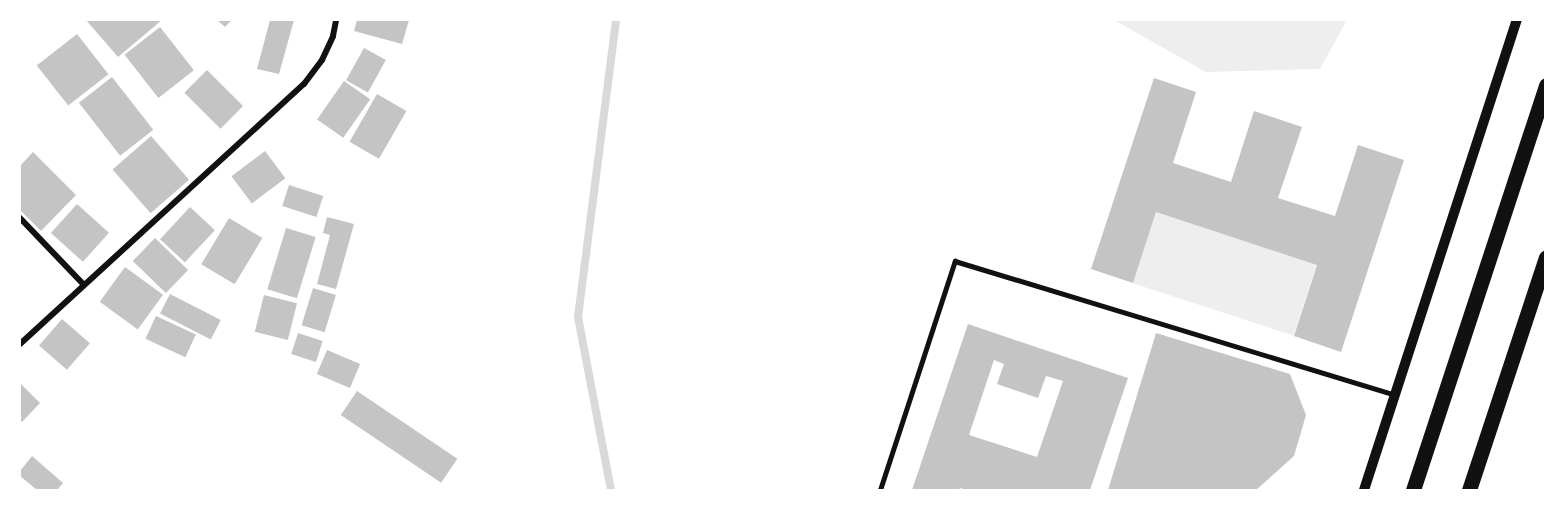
<!DOCTYPE html>
<html>
<head>
<meta charset="utf-8">
<style>
	body { margin:0 }
	#map { position:relative; width:1565px; height:510px; overflow:hidden; background:#fff; font-family:Roboto,sans-serif }
	div>[style] { position:absolute }
	.green>* { inset:0; background:#eee; transform-origin:0 0 }
	.stream>* { height:8px; margin:-4px; padding:0 4px; transform-origin:4px; border-radius:4px; background:#d9d9d9 }
	.building>* { inset:0; background:#c4c4c4; transform-origin:0 0 }
	.service>* { height:4.5px; margin:-2.25px; padding:0 2.25px; transform-origin:2.25px; border-radius:2.25px; background:#111 }
	.minor>* { height:6px; margin:-3px; padding:0 3px; transform-origin:3px; border-radius:3px; background:#111 }
	.tertiary>* { height:10px; margin:-5px; padding:0 5px; transform-origin:5px; border-radius:5px; background:#111 }
	.primary>* { height:15px; margin:-7.5px; padding:0 7.5px; transform-origin:7.5px; border-radius:7.5px; background:#111 }
	span { translate:-50% -50%; white-space:nowrap; text-align:center; line-height:1.15; -webkit-text-stroke:5px #fff; paint-order:stroke }
	.frame { position:absolute; inset:0; border:21px solid #fff; pointer-events:none }
</style>
</head>
<body>
<div id="map">
	<div class="green">
		<i style="clip-path:polygon(1114px 20px,1347px 20px,1320px 69px,1206px 72px)"></i>
		<i style="left:1156px;top:212px;width:169px;height:75px;rotate:18deg"></i>
	</div>
	<div class="stream">
		<i style="left:611px;top:490px;width:176px;rotate:-100.8deg"></i>
		<i style="left:578px;top:317px;width:299px;rotate:-82.7deg"></i>
	</div>
	<div class="building">
		<i style="clip-path:polygon(86px 20px,162px 20px,118px 57px)"></i>
		<i style="clip-path:polygon(217px 20px,232px 20px,225px 27px)"></i>
		<i style="clip-path:polygon(270px 20px,294px 20px,279px 74px,257px 69px)"></i>
		<i style="clip-path:polygon(357px 20px,409px 20px,402px 44px,354px 31px)"></i>
		<i style="left:160px;top:27px;width:55px;height:45px;rotate:52deg"></i>
		<i style="left:77px;top:34px;width:51px;height:51px;rotate:52deg"></i>
		<i style="left:364px;top:48px;width:25px;height:37px;rotate:29deg"></i>
		<i style="left:207px;top:70px;width:51px;height:32px;rotate:45deg"></i>
		<i style="left:112px;top:77px;width:67px;height:42px;rotate:52deg"></i>
		<i style="clip-path:polygon(1154px 78px,1196px 92px,1173px 163px,1231px 182px,1254px 111px,1302px 127px,1278px 198px,1335px 216px,1358px 145px,1404px 160px,1341px 352px,1294px 336px,1317px 265px,1156px 212px,1133px 283px,1091px 269px)"></i>
		<i style="left:344px;top:81px;width:32px;height:47px;rotate:35deg"></i>
		<i style="left:377px;top:94px;width:34px;height:55px;rotate:30deg"></i>
		<i style="left:151px;top:136px;width:58px;height:51px;rotate:49deg"></i>
		<i style="left:265px;top:151px;width:34px;height:42px;rotate:53deg"></i>
		<i style="clip-path:polygon(33px 152px,76px 195px,41px 231px,20px 210px,20px 166px)"></i>
		<i style="left:289px;top:185px;width:36px;height:22px;rotate:18deg"></i>
		<i style="left:77px;top:204px;width:43px;height:39px;rotate:42deg"></i>
		<i style="left:190px;top:207px;width:34px;height:44px;rotate:43deg"></i>
		<i style="clip-path:polygon(327px 217px,354px 224px,336px 289px,317px 284px,330px 235px,323px 233px)"></i>
		<i style="left:229px;top:218px;width:39px;height:54px;rotate:31deg"></i>
		<i style="left:286px;top:228px;width:31px;height:64px;rotate:17deg"></i>
		<i style="left:155px;top:238px;width:46px;height:32px;rotate:44deg"></i>
		<i style="left:125px;top:267px;width:47px;height:43px;rotate:36deg"></i>
		<i style="left:313px;top:288px;width:24px;height:39px;rotate:17deg"></i>
		<i style="left:170px;top:294px;width:57px;height:22px;rotate:27deg"></i>
		<i style="left:264px;top:295px;width:34px;height:38px;rotate:14deg"></i>
		<i style="left:156px;top:316px;width:44px;height:25px;rotate:25deg"></i>
		<i style="left:62px;top:319px;width:37px;height:35px;rotate:41deg"></i>
		<i style="clip-path:polygon(evenodd,968px 324px,1128px 378px,1090px 490px,967px 490px,960px 488px,959px 490px,912px 490px,968px 324px,994px 360px,1004px 364px,997px 384px,1038px 398px,1046px 376px,1063px 381px,1037px 457px,969px 435px,994px 360px)"></i>
		<i style="left:298px;top:333px;width:26px;height:22px;rotate:18deg"></i>
		<i style="clip-path:polygon(1156px 333px,1290px 374px,1306px 415px,1294px 456px,1256px 490px,1108px 490px)"></i>
		<i style="left:327px;top:350px;width:36px;height:26px;rotate:23deg"></i>
		<i style="clip-path:polygon(20px 383px,40px 403px,22px 422px,20px 420px)"></i>
		<i style="left:357px;top:391px;width:121px;height:29px;rotate:34deg"></i>
		<i style="clip-path:polygon(32px 456px,63px 483px,57px 490px,37px 490px,20px 476px,20px 471px)"></i>
	</div>
	<div class="service">
		<i style="left:880px;top:490px;width:241px;rotate:-71.9deg"></i>
		<i style="left:955px;top:261px;width:459px;rotate:16.9deg"></i>
	</div>
	<div class="minor">
		<i style="left:20px;top:218px;width:91px;rotate:46.3deg"></i>
		<i style="left:20px;top:344px;width:385px;rotate:-42.5deg"></i>
		<i style="left:304px;top:84px;width:30px;rotate:-53deg"></i>
		<i style="left:322px;top:60px;width:26px;rotate:-65deg"></i>
		<i style="left:333px;top:36px;width:16px;rotate:-79deg"></i>
	</div>
	<div class="tertiary">
		<i style="left:1364px;top:490px;width:494px;rotate:-72deg"></i>
	</div>
	<div class="primary">
		<i style="left:1413px;top:490px;width:426px;rotate:-71.8deg"></i>
		<i style="left:1469px;top:490px;width:245px;rotate:-71.7deg"></i>
	</div>
	<div class="frame"></div>
</div>
</body>
</html>
